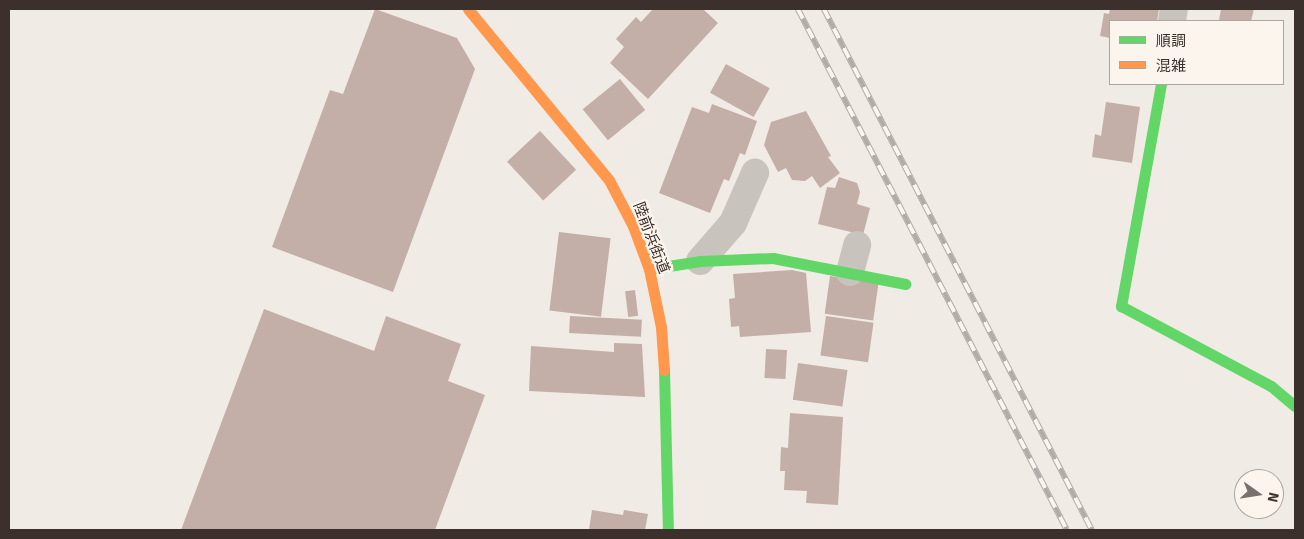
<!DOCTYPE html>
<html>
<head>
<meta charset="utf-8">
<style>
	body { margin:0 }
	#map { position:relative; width:1304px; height:539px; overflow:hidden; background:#f0ebe5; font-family:Signika,"Noto Sans JP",sans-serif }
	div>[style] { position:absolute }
	.building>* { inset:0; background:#c3afa7; transform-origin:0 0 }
	.street>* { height:28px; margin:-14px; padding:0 14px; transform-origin:14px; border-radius:14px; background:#c9c3be }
	.fast>* { height:11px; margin:-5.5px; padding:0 5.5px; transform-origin:5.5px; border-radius:5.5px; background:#63d668 }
	.slow>* { height:11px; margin:-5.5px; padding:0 5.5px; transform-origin:5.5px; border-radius:5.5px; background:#ff974d }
	.rail>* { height:5.5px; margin-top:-2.75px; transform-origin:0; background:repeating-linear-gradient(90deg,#fbf5ee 0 11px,#b1aca8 0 22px); box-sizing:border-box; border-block:1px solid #b1aca8 }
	span { translate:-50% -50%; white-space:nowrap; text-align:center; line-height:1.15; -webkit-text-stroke:4.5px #fbf5ee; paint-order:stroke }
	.street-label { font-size:15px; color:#3b302b }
	.frame { position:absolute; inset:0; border:10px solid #3b302b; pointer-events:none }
	.legend { position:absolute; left:1109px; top:20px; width:175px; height:65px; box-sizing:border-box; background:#fbf5ee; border:1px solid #aea6a0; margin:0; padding:6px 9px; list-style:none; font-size:15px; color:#3b302b }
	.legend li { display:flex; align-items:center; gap:10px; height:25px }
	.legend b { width:25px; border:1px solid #aea6a0 }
	.north { position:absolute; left:1234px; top:469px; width:50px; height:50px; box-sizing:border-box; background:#fbf5ee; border:1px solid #aea6a0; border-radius:50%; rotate:103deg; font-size:14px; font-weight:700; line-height:20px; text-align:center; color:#3b302b }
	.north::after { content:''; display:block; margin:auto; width:18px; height:22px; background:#7a716c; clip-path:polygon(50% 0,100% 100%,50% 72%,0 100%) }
</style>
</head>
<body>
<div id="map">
	<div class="building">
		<i style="clip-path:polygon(375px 9px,457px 38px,475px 69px,393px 292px,272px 247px,330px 90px,343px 94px)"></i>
		<i style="clip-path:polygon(653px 9px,703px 9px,718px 23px,648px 99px,610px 63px,624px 47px,616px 39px,636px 17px,641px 22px)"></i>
		<i style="clip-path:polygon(1110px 9px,1159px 9px,1157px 21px,1110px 21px,1110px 38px,1100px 36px,1104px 13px,1109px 14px)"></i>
		<i style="clip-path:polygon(1221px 9px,1254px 9px,1251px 21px,1219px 21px)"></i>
		<i style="left:726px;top:64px;width:50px;height:33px;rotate:29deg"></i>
		<i style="left:620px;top:79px;width:40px;height:48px;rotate:51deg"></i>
		<i style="clip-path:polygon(1106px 102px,1140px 107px,1132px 163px,1092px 157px,1095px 134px,1101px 136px)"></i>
		<i style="clip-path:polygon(712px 104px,757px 121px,745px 155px,740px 153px,729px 181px,724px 179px,710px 213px,659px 193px,692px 107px,709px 113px)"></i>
		<i style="clip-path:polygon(806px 111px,831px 156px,828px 157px,840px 173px,820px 188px,812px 176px,805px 181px,792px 180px,786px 168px,778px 172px,764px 145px,771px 122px)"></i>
		<i style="left:540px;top:131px;width:53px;height:45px;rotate:47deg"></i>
		<i style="clip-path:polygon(839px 177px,857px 183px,860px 192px,857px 204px,870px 208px,863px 235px,818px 224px,827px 187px,835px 188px)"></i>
		<i style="left:559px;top:232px;width:52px;height:79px;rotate:7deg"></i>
		<i style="clip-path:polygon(792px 270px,806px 273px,811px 332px,740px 337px,739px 326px,731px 327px,729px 299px,735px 298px,733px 274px)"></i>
		<i style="left:830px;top:276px;width:49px;height:38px;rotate:8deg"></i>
		<i style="left:635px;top:290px;width:26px;height:10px;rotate:83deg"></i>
		<i style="clip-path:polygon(264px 309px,374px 351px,386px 316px,461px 344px,448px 381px,485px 395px,435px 530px,181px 530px)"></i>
		<i style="left:570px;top:316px;width:72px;height:17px;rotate:3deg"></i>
		<i style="left:826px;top:316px;width:48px;height:40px;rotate:8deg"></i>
		<i style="clip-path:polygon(614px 343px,642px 344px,645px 397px,529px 391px,531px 346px,614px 352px)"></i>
		<i style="left:766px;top:349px;width:21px;height:29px;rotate:3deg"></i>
		<i style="left:798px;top:363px;width:50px;height:37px;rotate:8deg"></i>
		<i style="clip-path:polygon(790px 413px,843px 417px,838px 505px,806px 503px,807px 491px,784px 490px,785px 471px,780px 471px,781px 447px,788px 448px)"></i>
		<i style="clip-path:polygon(592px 510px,623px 515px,624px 510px,648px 514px,645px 530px,589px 530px)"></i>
	</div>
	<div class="street">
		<i style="left:1172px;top:21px;width:12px;rotate:-81deg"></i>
		<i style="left:700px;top:261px;width:50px;rotate:-49deg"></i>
		<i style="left:733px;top:223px;width:55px;rotate:-66.3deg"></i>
		<i style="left:850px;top:272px;width:28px;rotate:-75deg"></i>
	</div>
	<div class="fast">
		<i style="left:1161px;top:84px;width:226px;rotate:100.2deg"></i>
		<i style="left:1121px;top:306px;width:170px;rotate:28.1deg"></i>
		<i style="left:1271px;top:386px;width:31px;rotate:40deg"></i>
		<i style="left:649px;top:269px;width:52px;rotate:-8.9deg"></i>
		<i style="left:700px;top:261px;width:73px;rotate:-2.4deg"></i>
		<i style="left:773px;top:258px;width:135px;rotate:11.1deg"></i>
		<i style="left:664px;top:370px;width:160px;rotate:88.6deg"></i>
	</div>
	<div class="slow">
		<i style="left:468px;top:9px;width:222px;rotate:50.5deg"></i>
		<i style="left:609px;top:180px;width:52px;rotate:62.4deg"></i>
		<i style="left:633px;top:226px;width:46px;rotate:69.6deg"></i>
		<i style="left:649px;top:269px;width:59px;rotate:78.3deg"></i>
		<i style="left:661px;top:327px;width:43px;rotate:86deg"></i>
	</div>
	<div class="rail">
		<i style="left:798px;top:9px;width:586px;rotate:62.69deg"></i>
		<i style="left:824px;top:9px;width:586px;rotate:62.78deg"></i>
	</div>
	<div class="street-label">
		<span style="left:651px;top:238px;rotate:69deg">陸前浜街道</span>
	</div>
	<div class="frame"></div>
	<ul class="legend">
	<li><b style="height:6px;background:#63d668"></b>順調</li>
	<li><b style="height:6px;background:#ff974d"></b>混雑</li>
	</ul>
	<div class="north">N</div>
</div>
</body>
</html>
